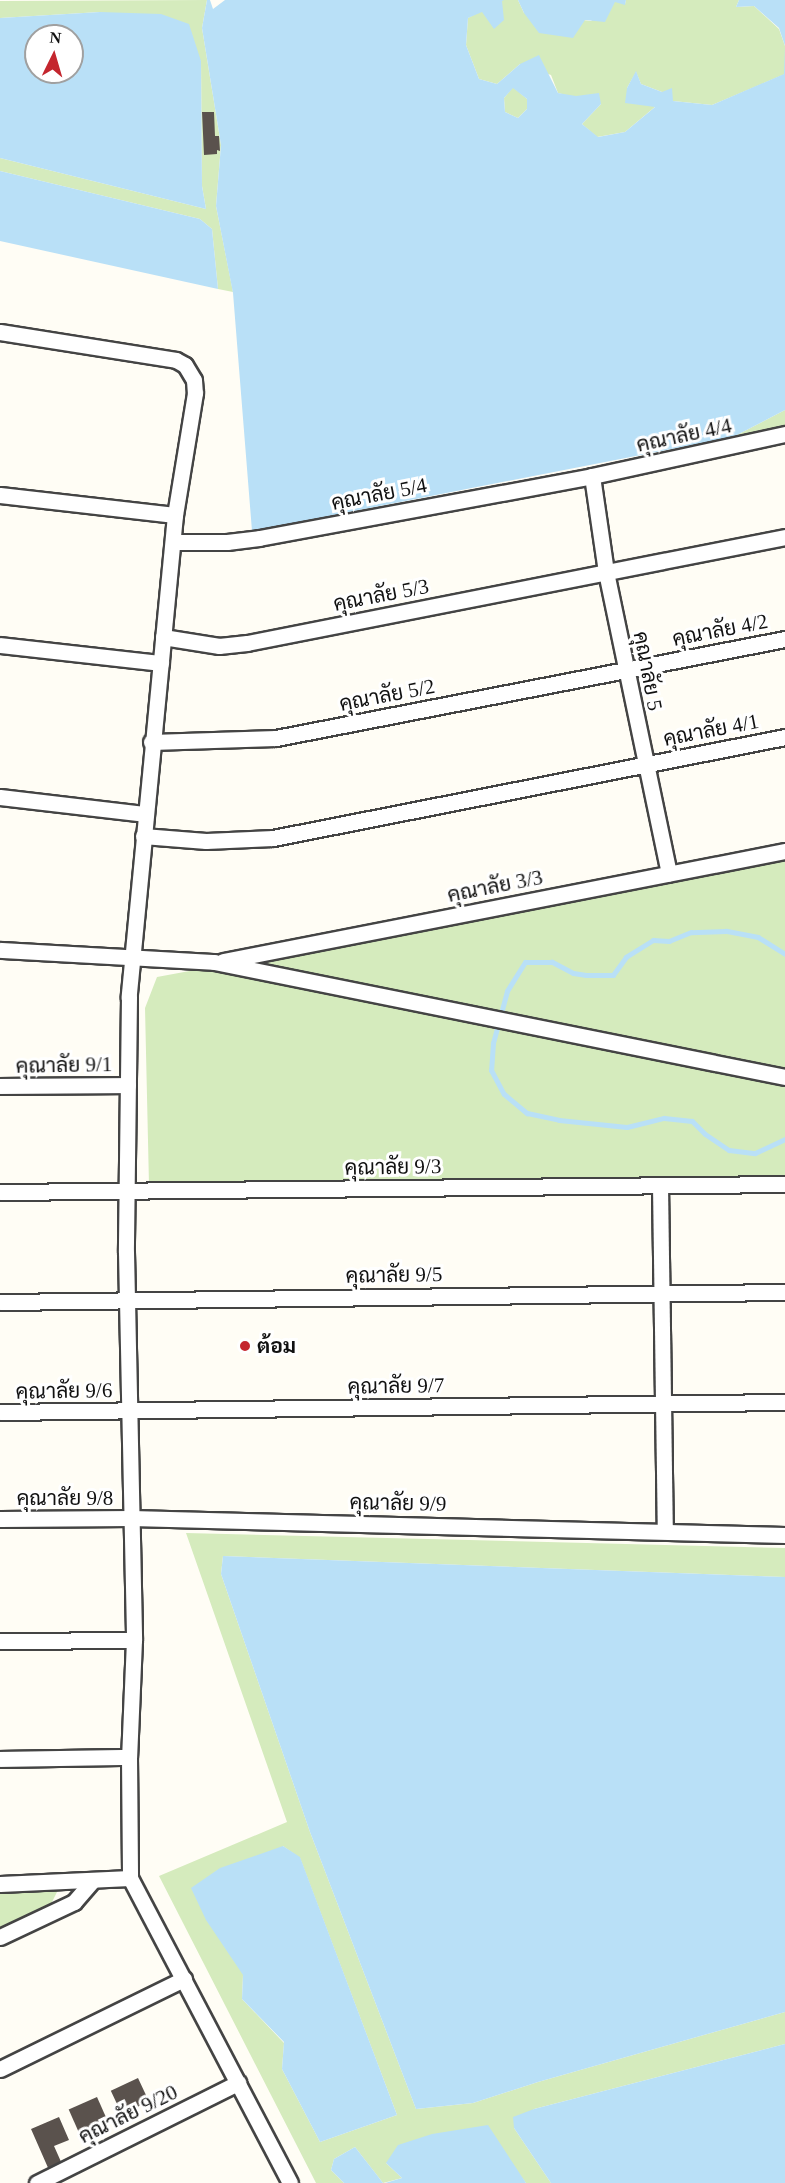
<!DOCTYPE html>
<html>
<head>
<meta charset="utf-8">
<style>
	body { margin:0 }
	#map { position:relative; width:785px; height:2183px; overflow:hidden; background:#fffdf5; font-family:"Times New Roman",Sarabun,serif }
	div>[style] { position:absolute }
	.green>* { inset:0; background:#d5ebbd }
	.water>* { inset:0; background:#b9e0f7 }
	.stream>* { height:5px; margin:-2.5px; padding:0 2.5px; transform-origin:2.5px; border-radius:2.5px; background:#b9e0f7 }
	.building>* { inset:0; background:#5a524d; transform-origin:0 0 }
	.roads { filter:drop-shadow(2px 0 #444) drop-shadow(-2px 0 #444) drop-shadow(0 2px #444) drop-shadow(0 -2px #444) }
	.minor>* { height:15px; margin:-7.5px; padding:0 7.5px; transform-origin:7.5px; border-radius:7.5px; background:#fff }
	.dots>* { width:16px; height:16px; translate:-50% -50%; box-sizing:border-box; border:3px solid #fff; border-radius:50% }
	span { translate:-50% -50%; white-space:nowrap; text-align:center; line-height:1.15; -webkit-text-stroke:6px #fff; paint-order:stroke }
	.street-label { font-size:21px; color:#111 }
	.poi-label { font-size:21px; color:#111; font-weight:700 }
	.left { translate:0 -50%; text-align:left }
	.north { position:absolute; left:24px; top:24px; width:60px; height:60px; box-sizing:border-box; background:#fff; border:2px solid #a0a0a0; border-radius:50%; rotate:5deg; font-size:16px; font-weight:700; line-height:24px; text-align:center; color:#111 }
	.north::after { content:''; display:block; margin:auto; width:21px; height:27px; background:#c4262e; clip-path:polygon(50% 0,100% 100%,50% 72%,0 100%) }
</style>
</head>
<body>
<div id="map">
	<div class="green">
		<i style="clip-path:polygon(207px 0,202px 28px,221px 145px,216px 206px,233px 292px,218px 289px,212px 229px,200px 219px,0 171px,0 158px,206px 209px,202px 186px,201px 61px,100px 12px,0 18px,0 1px)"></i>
		<i style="clip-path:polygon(501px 0,518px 0,524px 13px,591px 21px,615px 1px,625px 4px,626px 0,739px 0,736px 7px,754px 6px,779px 29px,785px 46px,785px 74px,712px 105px,673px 101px,662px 92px,641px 84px,636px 72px,627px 88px,656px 106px,625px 132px,597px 137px,582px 124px,601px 104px,558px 93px,551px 75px,520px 64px,497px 84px,479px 79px,466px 45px,468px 18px)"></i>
		<i style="clip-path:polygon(513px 87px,527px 99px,527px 109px,518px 118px,505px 112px,504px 98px)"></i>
		<i style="clip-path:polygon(785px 410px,785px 427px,733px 437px)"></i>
		<i style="clip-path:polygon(785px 861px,785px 1177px,231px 1181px,149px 1185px,145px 1008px,157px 977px)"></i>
		<i style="clip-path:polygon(evenodd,186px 1533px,785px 1548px,785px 1577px,223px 1556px,221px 1574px,310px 1832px,416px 2109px,473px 2103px,538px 2082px,785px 2012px,785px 2044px,534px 2109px,514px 2128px,551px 2183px,526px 2183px,519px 2174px,386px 2163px,402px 2178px,383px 2183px,355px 2147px,334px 2159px,331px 2170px,344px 2183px,316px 2183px,159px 1876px,287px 1822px,186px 1533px,283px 1846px,300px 1858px,397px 2115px,320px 2142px,282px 2069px,284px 2043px,242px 1999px,243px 1975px,283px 1846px)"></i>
		<i style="clip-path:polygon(58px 1890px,50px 1906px,0 1930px,0 1893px)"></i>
	</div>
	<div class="water">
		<i style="clip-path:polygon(evenodd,207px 0,210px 0,213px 9px,225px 0,504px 0,502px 1px,504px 20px,494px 29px,482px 12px,468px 18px,466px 45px,479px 79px,497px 84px,520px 64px,539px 55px,558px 93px,576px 96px,599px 93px,601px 104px,582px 124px,598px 137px,625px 132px,655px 107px,625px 103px,627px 88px,636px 71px,641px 84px,662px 92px,672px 88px,673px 101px,712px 105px,784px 74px,785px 46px,779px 28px,754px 6px,736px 7px,739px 0,785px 0,785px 410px,733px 437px,252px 531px,233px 293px,216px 206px,221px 145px,202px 28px,207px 0,513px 88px,527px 99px,527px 109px,518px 118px,505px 112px,504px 98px,513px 88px)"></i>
		<i style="clip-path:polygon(518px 0,626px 0,625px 5px,615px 2px,605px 22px,585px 20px,573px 38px,539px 33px,524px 13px)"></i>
		<i style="clip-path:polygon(evenodd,100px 12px,161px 14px,189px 24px,201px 61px,202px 186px,206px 209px,0 158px,0 18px,100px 12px,36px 36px,72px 36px,72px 72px,36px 72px,36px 36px)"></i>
		<i style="clip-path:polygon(0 171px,200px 219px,212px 229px,218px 289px,0 241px)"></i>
		<i style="clip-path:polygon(223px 1556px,785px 1577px,785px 2012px,538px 2082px,473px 2103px,416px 2109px,310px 1832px,221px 1574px)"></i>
		<i style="clip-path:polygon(283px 1846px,300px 1857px,397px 2115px,320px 2142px,282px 2069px,284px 2042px,242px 1999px,243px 1975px,206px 1920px,191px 1888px,220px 1868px)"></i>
		<i style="clip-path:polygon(785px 2044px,785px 2183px,551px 2183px,514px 2128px,513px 2117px,534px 2109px)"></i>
		<i style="clip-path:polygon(488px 2125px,526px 2183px,385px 2183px,402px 2178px,386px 2163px,398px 2145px,432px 2134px)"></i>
		<i style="clip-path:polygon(355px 2147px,373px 2170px,383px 2183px,344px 2183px,331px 2170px,334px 2159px)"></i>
	</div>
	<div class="stream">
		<i style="left:785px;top:954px;width:32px;rotate:-148deg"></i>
		<i style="left:758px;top:937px;width:33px;rotate:-169deg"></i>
		<i style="left:726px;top:931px;width:35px;rotate:178deg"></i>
		<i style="left:691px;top:932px;width:24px;rotate:158deg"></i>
		<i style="left:669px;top:941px;width:16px;rotate:-176deg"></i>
		<i style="left:653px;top:940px;width:32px;rotate:148deg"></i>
		<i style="left:626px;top:957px;width:22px;rotate:126deg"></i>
		<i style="left:613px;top:975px;width:27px;rotate:180deg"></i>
		<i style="left:586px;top:975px;width:13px;rotate:-171deg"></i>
		<i style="left:573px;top:973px;width:24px;rotate:-152deg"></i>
		<i style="left:552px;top:962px;width:27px;rotate:180deg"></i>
		<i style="left:525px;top:962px;width:34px;rotate:122deg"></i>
		<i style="left:507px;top:991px;width:54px;rotate:105.1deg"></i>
		<i style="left:493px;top:1043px;width:27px;rotate:94deg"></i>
		<i style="left:491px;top:1070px;width:27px;rotate:62deg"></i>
		<i style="left:504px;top:1094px;width:30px;rotate:40deg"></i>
		<i style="left:527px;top:1113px;width:33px;rotate:12deg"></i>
		<i style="left:559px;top:1120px;width:68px;rotate:5.9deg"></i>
		<i style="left:627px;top:1127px;width:38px;rotate:-14deg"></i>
		<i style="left:664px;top:1118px;width:28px;rotate:6deg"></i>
		<i style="left:692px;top:1121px;width:18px;rotate:45deg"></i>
		<i style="left:705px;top:1134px;width:29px;rotate:34deg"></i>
		<i style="left:729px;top:1150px;width:26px;rotate:7deg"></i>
		<i style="left:755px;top:1153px;width:33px;rotate:-25deg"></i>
	</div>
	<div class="building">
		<i style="clip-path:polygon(202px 112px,214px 112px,215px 136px,219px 136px,220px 151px,217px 150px,217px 154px,204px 155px)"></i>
		<i style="left:138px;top:2078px;width:26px;height:30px;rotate:65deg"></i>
		<i style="left:97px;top:2097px;width:27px;height:31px;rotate:66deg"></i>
		<i style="clip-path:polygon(59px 2117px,69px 2140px,54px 2146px,62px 2164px,49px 2170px,31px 2129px)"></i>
	</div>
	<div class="roads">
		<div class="minor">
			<i style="left:0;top:332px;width:178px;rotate:9deg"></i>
			<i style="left:176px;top:360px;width:10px;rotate:29deg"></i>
			<i style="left:185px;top:365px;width:17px;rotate:59deg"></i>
			<i style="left:194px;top:380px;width:13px;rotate:86deg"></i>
			<i style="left:195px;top:393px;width:124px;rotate:99.3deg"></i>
			<i style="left:175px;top:515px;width:484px;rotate:95.5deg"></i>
			<i style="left:129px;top:997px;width:255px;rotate:90.7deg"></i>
			<i style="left:126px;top:1252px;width:388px;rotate:88.8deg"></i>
			<i style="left:134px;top:1640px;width:117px;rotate:92.4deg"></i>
			<i style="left:129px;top:1757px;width:121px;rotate:89.5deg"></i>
			<i style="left:130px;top:1878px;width:344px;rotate:62.3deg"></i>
			<i style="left:592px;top:476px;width:97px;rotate:81.7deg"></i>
			<i style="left:606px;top:572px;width:308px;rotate:78.2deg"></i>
			<i style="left:0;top:495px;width:176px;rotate:6.5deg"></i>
			<i style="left:173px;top:542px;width:54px"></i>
			<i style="left:227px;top:542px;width:32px;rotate:-7deg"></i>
			<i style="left:259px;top:538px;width:339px;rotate:-10.5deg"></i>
			<i style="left:592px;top:476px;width:198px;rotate:-12.3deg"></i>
			<i style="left:163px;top:637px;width:57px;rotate:9.1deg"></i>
			<i style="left:219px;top:646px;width:28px;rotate:-6deg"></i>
			<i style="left:247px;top:643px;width:548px;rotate:-11.15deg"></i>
			<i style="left:0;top:645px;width:162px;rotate:6.4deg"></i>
			<i style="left:151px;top:742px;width:125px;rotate:-1.8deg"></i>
			<i style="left:276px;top:738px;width:519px;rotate:-11.01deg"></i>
			<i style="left:0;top:797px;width:145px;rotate:6.7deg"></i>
			<i style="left:143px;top:836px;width:63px;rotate:4.5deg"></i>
			<i style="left:206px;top:841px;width:67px;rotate:-2.6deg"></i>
			<i style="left:273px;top:838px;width:522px;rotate:-11.16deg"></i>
			<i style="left:0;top:950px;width:214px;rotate:3.2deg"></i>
			<i style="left:214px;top:962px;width:582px;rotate:11.39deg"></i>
			<i style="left:223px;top:961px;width:573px;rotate:-11.07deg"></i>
			<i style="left:0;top:1086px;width:128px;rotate:-0.4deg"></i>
			<i style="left:660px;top:1185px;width:346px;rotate:89.2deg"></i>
			<i style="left:0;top:1192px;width:785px;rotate:-0.58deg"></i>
			<i style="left:0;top:1302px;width:785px;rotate:-0.73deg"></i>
			<i style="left:0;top:1412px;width:785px;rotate:-0.73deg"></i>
			<i style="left:0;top:1519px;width:131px;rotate:-0.4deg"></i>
			<i style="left:131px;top:1518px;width:654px;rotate:1.49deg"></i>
			<i style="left:0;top:1641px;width:134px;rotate:-0.4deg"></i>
			<i style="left:0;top:1759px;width:129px;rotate:-0.9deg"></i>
			<i style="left:0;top:1884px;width:130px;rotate:-2.6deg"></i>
			<i style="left:0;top:1937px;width:82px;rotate:-25.3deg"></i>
			<i style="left:74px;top:1902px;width:28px;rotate:-49deg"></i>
			<i style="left:0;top:2069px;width:205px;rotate:-26.1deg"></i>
			<i style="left:37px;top:2183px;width:225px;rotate:-26.5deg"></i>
		</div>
	</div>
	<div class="dots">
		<i style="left:245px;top:1346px;background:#c4262e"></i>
	</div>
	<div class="street-label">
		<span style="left:684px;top:435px;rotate:-12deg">คุณาลัย 4/4</span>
		<span style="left:379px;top:494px;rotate:-11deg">คุณาลัย 5/4</span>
		<span style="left:381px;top:595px;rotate:-11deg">คุณาลัย 5/3</span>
		<span style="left:720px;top:630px;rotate:-11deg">คุณาลัย 4/2</span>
		<span style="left:648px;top:671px;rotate:79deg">คุณาลัย 5</span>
		<span style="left:387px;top:695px;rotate:-11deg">คุณาลัย 5/2</span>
		<span style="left:711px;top:730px;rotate:-11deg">คุณาลัย 4/1</span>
		<span style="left:495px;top:886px;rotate:-11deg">คุณาลัย 3/3</span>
		<span style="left:64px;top:1065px;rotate:-1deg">คุณาลัย 9/1</span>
		<span style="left:393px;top:1167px;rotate:-1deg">คุณาลัย 9/3</span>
		<span style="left:394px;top:1275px;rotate:-1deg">คุณาลัย 9/5</span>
		<span style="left:396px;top:1386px;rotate:-1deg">คุณาลัย 9/7</span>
		<span style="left:64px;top:1391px;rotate:-1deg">คุณาลัย 9/6</span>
		<span style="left:65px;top:1498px">คุณาลัย 9/8</span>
		<span style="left:398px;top:1503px;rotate:1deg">คุณาลัย 9/9</span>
		<span style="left:128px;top:2114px;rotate:-26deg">คุณาลัย 9/20</span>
	</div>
	<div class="poi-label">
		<span class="left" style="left:257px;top:1346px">ต้อม</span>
	</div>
	<div class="north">N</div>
</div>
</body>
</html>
